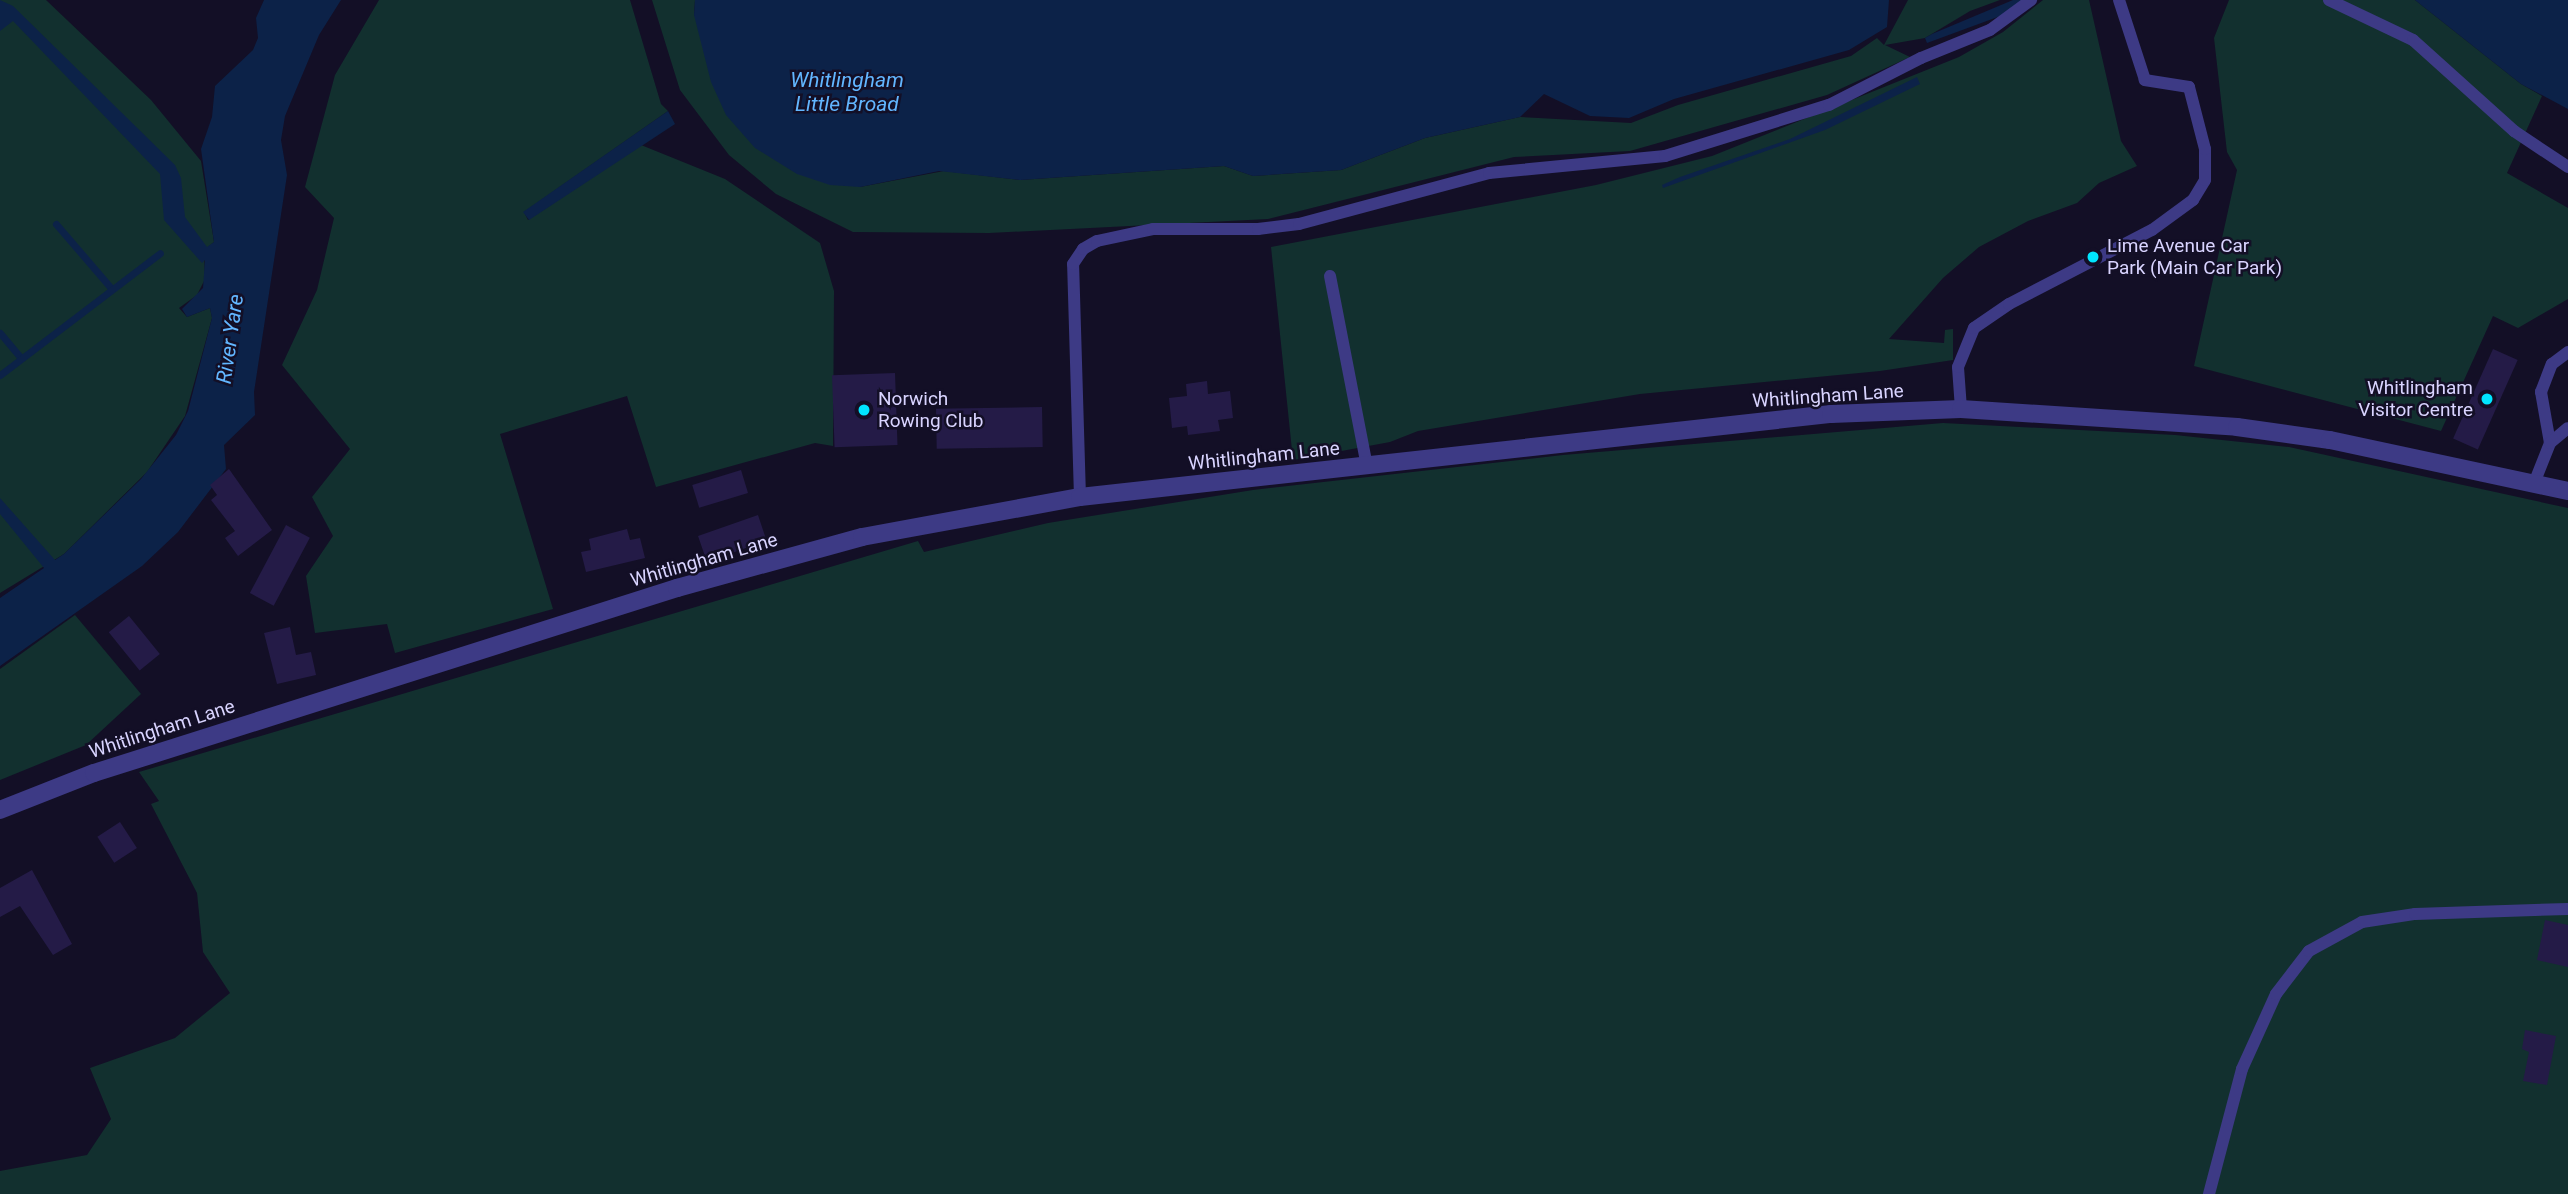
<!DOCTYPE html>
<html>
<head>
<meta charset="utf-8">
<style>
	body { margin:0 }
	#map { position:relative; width:2568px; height:1194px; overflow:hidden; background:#130f26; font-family:Roboto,sans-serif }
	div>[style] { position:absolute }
	.green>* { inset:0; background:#12302f }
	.water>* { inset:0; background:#0c2248 }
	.stream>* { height:7px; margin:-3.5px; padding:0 3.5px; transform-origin:3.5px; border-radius:3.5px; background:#0c2248 }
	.building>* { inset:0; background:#241b47; transform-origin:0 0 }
	.service>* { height:12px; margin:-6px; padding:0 6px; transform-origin:6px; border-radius:6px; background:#3d3a85 }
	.minor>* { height:18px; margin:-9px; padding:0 9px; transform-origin:9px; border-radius:9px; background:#3d3a85 }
	.dots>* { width:19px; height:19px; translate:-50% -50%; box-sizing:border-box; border:4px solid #130f26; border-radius:50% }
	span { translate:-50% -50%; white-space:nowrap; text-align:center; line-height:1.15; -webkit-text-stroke:5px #130f26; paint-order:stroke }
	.poi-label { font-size:19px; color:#d9d4ff }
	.left { translate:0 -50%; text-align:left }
	.right { translate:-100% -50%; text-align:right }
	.street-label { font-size:19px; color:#d9d4ff }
	.water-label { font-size:21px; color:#62b6ff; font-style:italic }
</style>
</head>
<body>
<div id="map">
	<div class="green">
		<i style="clip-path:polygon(0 0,46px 0,151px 100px,201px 161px,214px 242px,204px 250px,205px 279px,197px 295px,179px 308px,187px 317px,210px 308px,212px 318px,185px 416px,147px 472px,64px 554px,0 593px)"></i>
		<i style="clip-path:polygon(379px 0,630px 0,661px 104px,668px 111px,524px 212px,528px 220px,641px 145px,725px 179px,820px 243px,834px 291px,833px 446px,815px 443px,656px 487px,627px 396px,500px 434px,553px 609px,395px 653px,387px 624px,315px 633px,306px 576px,333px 536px,312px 497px,350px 449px,282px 365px,317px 290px,334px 218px,305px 187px,335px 75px)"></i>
		<i style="clip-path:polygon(652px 0,695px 0,694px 15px,860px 187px,944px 171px,1020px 180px,1224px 166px,1253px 176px,1341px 170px,1425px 138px,1520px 117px,1631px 123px,1678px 105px,1851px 56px,1877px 38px,1884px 45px,1908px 0,2000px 0,1970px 11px,1925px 38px,1885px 45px,1910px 57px,1827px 95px,1630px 151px,1514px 157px,1268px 219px,989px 233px,853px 232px,776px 194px,729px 155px,680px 90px)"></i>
		<i style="clip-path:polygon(2043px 0,2089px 0,2121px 141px,2137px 166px,2099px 183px,2077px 203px,2028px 221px,1979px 247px,1943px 278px,1889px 339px,1944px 343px,1945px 330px,1953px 329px,1953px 360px,1880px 371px,1640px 394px,1418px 431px,1390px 442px,1293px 460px,1271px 247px,1596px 185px,1712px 156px,1959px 57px,2003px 32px)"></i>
		<i style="clip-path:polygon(2229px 0,2415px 0,2521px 84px,2542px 96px,2507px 173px,2568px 208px,2568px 299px,2518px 328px,2493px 316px,2441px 431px,2194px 366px,2237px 170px,2227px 152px,2214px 38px)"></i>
		<i style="clip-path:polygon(1943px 423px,2175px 435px,2289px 447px,2568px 508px,2568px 1194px,0 1194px,0 1171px,87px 1155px,111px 1119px,90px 1068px,175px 1038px,230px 993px,203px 952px,197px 893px,151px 804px,159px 801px,139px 772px,918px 541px,924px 552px,1048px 523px,1253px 490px,1563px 455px)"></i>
		<i style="clip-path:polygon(75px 615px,141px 694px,86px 745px,0 780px,0 669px)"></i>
	</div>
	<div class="water">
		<i style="clip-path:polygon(0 0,13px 6px,175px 165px,181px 178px,185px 217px,207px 247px,214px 242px,201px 149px,212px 117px,215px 86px,253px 50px,258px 38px,256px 18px,264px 0,341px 0,319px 35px,285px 116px,281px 140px,287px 175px,254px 392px,255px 415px,224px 445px,226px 469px,178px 532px,142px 566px,0 666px,0 598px,44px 568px,0 514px,0 498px,55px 560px,64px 554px,141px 479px,176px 435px,188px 411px,212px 318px,210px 308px,187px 317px,182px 309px,203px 288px,205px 260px,202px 263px,164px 220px,160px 174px,13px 21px,0 31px)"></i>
		<i style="clip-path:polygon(695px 0,1889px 0,1887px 27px,1849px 50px,1674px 99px,1629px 118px,1590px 116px,1544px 94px,1520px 117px,1425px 138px,1341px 170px,1253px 176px,1224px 166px,1020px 180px,939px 171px,860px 187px,830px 185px,797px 174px,755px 148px,726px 115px,711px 82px,694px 15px)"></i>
		<i style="clip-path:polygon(2013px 0,2026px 0,2003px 15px,1927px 43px,1925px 38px,1932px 34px)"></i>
		<i style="clip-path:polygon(2415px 0,2568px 0,2568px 109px,2521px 84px)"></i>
		<i style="clip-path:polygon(1917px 77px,1920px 84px,1825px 130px,1663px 188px,1662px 185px,1680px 177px,1790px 139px)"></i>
		<i style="clip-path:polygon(668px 111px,675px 124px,529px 220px,523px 212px)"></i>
	</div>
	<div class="stream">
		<i style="left:56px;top:224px;width:84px;rotate:49.3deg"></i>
		<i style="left:0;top:333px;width:33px;rotate:50deg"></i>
		<i style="left:0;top:375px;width:201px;rotate:-37.3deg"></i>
	</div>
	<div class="building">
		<i style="left:2493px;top:349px;width:27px;height:98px;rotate:24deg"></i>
		<i style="left:895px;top:373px;width:72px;height:63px;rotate:88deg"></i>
		<i style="clip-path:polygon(1207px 381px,1208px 394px,1230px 391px,1233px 418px,1218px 420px,1220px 431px,1188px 435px,1187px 426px,1172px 428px,1169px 398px,1187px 396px,1186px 384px)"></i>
		<i style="left:1042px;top:407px;width:40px;height:106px;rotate:89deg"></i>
		<i style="clip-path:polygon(229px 469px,272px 530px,238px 556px,225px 538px,235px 531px,211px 500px,217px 495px,210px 485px)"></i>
		<i style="left:741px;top:470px;width:24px;height:51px;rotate:73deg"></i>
		<i style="clip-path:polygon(758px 515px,769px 548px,756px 553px,754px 545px,707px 562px,698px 536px)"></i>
		<i style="left:286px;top:525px;width:27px;height:77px;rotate:28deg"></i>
		<i style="clip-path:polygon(627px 529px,630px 540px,640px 538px,645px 558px,586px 572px,581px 552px,591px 550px,589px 539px)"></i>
		<i style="left:129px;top:616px;width:49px;height:26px;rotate:51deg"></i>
		<i style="clip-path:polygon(290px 627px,296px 655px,311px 652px,316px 675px,277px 684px,264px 633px)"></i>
		<i style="left:120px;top:822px;width:31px;height:27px;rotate:57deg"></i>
		<i style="clip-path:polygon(32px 870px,72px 944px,53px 955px,20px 906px,0 917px,0 888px)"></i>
		<i style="clip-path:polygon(2545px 920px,2568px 925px,2568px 967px,2537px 960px)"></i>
		<i style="clip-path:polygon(2525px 1030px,2556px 1036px,2547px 1085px,2523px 1081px,2529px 1052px,2522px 1049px)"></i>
	</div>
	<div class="service">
		<i style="left:2329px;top:0;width:93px;rotate:25.5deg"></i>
		<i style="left:2413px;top:40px;width:136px;rotate:42deg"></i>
		<i style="left:2514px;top:131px;width:65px;rotate:33.7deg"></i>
		<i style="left:1330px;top:276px;width:194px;rotate:79deg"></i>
		<i style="left:1961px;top:409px;width:42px;rotate:-94.1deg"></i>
		<i style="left:1958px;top:367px;width:42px;rotate:-67.7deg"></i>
		<i style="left:1974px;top:328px;width:42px;rotate:-34.4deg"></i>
		<i style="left:2009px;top:304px;width:161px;rotate:-27.4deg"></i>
		<i style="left:2152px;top:230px;width:51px;rotate:-36.2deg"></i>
		<i style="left:2193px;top:200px;width:23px;rotate:-59deg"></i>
		<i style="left:2205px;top:180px;width:31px;rotate:-90deg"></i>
		<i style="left:2205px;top:149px;width:64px;rotate:-104.5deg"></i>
		<i style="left:2189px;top:87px;width:45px;rotate:-171deg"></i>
		<i style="left:2145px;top:80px;width:84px;rotate:-108deg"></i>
		<i style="left:2550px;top:443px;width:52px;rotate:-100deg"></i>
		<i style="left:2541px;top:392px;width:30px;rotate:-69deg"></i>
		<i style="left:2552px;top:364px;width:20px;rotate:-37deg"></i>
		<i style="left:2533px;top:486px;width:46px;rotate:-68.4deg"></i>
		<i style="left:2550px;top:443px;width:23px;rotate:-40deg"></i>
		<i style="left:1080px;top:497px;width:233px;rotate:-91.7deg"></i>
		<i style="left:1073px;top:264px;width:18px;rotate:-56deg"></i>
		<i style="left:1083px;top:249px;width:16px;rotate:-30deg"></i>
		<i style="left:1097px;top:241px;width:57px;rotate:-12.1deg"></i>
		<i style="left:1153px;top:229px;width:105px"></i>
		<i style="left:1258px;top:229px;width:41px;rotate:-7deg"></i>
		<i style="left:1299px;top:224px;width:197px;rotate:-15deg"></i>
		<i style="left:1489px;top:173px;width:177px;rotate:-5.5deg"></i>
		<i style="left:1665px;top:156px;width:172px;rotate:-17.3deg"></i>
		<i style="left:1829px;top:105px;width:103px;rotate:-27.1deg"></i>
		<i style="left:1921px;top:58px;width:74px;rotate:-22.1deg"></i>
		<i style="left:1990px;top:30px;width:51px;rotate:-36.2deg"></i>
		<i style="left:2209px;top:1194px;width:129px;rotate:-75.2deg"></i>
		<i style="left:2242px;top:1069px;width:82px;rotate:-65.6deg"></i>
		<i style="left:2276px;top:994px;width:54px;rotate:-52.5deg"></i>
		<i style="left:2309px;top:951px;width:60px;rotate:-28.7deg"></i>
		<i style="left:2362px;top:922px;width:54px;rotate:-8.6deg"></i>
		<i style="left:2415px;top:914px;width:153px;rotate:-1.9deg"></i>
	</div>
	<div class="minor">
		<i style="left:0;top:810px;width:101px;rotate:-21.5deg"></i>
		<i style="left:94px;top:773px;width:612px;rotate:-17.61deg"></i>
		<i style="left:677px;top:588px;width:192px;rotate:-15.4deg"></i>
		<i style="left:862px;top:537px;width:222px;rotate:-10.4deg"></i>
		<i style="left:1080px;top:497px;width:756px;rotate:-6.31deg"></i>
		<i style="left:1831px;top:414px;width:130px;rotate:-2.2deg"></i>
		<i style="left:1961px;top:409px;width:277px;rotate:3.7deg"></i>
		<i style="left:2237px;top:427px;width:94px;rotate:8deg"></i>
		<i style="left:2330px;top:440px;width:243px;rotate:12.1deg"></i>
	</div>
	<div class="dots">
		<i style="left:2093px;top:257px;background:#00e5ff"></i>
		<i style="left:2487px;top:399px;background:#00e5ff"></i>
		<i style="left:864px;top:410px;background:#00e5ff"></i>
	</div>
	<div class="poi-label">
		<span class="left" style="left:2107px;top:257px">Lime Avenue Car<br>Park (Main Car Park)</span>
		<span class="right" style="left:2473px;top:399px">Whitlingham<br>Visitor Centre</span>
		<span class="left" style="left:878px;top:410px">Norwich<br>Rowing Club</span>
	</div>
	<div class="street-label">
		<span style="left:1828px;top:396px;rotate:-4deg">Whitlingham Lane</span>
		<span style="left:1264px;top:456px;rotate:-6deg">Whitlingham Lane</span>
		<span style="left:704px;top:560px;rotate:-16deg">Whitlingham Lane</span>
		<span style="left:162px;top:729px;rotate:-18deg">Whitlingham Lane</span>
	</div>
	<div class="water-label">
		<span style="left:847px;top:92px">Whitlingham<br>Little Broad</span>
		<span style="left:230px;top:339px;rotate:-82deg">River Yare</span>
	</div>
</div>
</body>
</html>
